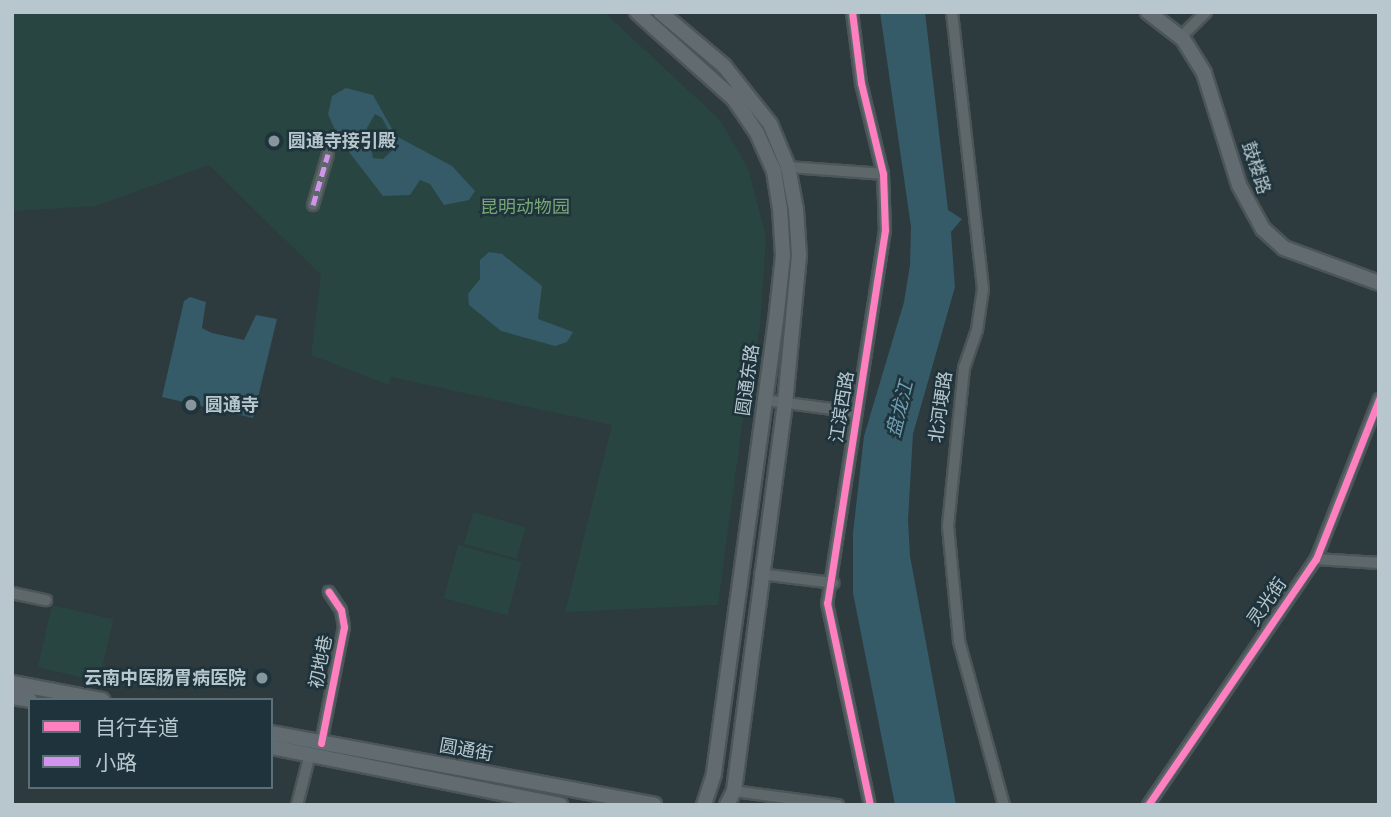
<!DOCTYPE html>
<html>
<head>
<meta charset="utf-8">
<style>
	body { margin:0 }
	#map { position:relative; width:1391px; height:817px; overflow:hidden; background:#2d3a3e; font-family:Poppins,"Noto Sans SC",sans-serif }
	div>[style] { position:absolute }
	.green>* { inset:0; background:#284541; transform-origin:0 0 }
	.water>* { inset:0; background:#355a68 }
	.roads { filter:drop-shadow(2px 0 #4c5558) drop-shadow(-2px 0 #4c5558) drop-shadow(0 2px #4c5558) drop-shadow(0 -2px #4c5558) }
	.street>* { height:10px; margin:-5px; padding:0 5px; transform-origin:5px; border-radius:5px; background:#5e686b }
	.secondary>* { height:14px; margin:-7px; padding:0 7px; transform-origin:7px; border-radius:7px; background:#626c70 }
	.quiet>* { height:5px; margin-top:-2.5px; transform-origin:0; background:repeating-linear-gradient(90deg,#d193ec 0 10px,transparent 0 15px) }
	.cycleway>* { height:7px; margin:-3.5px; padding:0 3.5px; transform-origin:3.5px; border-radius:3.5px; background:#ff80c0 }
	.dots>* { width:19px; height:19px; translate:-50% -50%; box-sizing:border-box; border:4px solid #1e333b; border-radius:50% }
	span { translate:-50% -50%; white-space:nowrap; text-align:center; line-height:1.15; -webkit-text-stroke:5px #1e333b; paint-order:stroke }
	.poi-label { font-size:18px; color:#b8c7ce; font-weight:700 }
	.left { translate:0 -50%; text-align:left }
	.right { translate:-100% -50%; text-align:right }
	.street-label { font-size:18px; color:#b8c7ce }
	.park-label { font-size:18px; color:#78a674 }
	.water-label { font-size:19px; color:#6e9eb0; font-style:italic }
	.frame { position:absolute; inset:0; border:14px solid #b8c7ce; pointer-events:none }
	.legend { position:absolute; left:28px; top:698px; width:245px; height:91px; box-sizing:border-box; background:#1e333b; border:2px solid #5c6e76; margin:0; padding:9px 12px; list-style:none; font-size:21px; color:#b8c7ce }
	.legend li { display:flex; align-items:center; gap:14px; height:35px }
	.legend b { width:35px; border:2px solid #5c6e76 }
</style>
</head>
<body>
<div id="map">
	<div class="green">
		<i style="clip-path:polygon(12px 12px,604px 12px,720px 120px,748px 168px,766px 237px,760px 328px,746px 396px,718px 605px,565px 612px,612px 425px,391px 377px,389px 385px,311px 355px,321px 275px,209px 165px,96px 206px,12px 211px)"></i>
		<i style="left:473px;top:512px;width:55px;height:33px;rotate:16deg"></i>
		<i style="left:458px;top:545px;width:66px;height:55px;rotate:15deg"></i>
		<i style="left:52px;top:605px;width:63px;height:64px;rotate:13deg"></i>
	</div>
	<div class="water">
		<i style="clip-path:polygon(880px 12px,925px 12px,948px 210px,962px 219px,951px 232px,955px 287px,913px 434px,908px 520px,910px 556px,956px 805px,895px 805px,853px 593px,853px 533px,864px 436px,904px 302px,910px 265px,911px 227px)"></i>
		<i style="clip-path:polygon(evenodd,346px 88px,373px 95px,396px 136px,452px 166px,475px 191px,469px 200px,444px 205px,430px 184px,420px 180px,410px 195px,383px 196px,339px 139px,328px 114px,332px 96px,346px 88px,375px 114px,382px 118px,397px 146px,383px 159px,373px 158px,367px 128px,375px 114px)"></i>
		<i style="clip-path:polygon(489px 252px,502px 254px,542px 286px,538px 319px,573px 332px,567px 342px,555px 346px,501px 331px,469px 305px,468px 294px,480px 279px,480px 260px)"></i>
		<i style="clip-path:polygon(190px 297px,206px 302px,202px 328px,212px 333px,244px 340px,256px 315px,277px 319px,253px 418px,162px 397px,184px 301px)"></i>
	</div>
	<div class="roads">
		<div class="street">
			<i style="left:852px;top:12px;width:72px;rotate:82.8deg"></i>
			<i style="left:861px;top:83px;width:94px;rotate:76.4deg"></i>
			<i style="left:883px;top:174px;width:56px;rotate:88deg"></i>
			<i style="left:885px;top:230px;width:377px;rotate:98.8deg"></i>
			<i style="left:827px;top:603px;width:207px;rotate:78deg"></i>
			<i style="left:952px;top:12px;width:279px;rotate:83.6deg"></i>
			<i style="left:983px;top:289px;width:41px;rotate:98.3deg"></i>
			<i style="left:977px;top:330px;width:40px;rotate:108.9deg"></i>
			<i style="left:964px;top:368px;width:159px;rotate:95.8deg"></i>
			<i style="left:948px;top:526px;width:116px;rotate:84.5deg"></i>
			<i style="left:959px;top:641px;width:170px;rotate:74.7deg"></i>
			<i style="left:1187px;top:31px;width:27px;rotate:-45deg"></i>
			<i style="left:788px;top:167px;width:95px;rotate:4.2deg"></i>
			<i style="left:313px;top:205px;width:53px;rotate:-73.6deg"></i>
			<i style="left:765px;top:400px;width:91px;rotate:7.6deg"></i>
			<i style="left:1316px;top:559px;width:63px;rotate:3.6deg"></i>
			<i style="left:760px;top:574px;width:74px;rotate:7deg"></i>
			<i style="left:12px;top:593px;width:35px;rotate:12deg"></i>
			<i style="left:321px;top:743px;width:118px;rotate:-78.8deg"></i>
			<i style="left:344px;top:627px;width:17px;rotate:-100deg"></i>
			<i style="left:341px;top:610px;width:22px;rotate:-124deg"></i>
			<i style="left:734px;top:791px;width:105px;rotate:7.7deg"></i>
			<i style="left:297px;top:805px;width:53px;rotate:-75.7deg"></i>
			<i style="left:1148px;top:805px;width:298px;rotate:-55.7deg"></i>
			<i style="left:1316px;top:559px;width:172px;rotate:-68.5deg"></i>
		</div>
		<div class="secondary">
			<i style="left:637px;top:12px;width:130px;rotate:41.9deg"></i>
			<i style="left:734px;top:99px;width:41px;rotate:55.9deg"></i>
			<i style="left:757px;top:133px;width:42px;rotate:65.9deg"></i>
			<i style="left:774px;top:171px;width:37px;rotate:81deg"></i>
			<i style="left:780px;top:208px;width:48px;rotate:86.4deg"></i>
			<i style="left:783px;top:256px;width:64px;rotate:96.2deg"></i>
			<i style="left:776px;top:320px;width:458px;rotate:97.8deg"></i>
			<i style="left:714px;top:774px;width:33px;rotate:108deg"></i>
			<i style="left:660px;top:12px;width:84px;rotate:40.2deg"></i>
			<i style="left:724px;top:66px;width:74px;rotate:51.6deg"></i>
			<i style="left:770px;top:124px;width:47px;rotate:67.3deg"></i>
			<i style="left:788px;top:167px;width:44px;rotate:79.5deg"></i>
			<i style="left:796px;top:210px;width:45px;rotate:86.2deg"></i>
			<i style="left:799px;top:255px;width:149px;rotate:95.4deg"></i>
			<i style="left:785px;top:403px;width:391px;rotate:97.5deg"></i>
			<i style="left:734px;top:791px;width:16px;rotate:117deg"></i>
			<i style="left:1148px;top:12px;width:44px;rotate:37.6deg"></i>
			<i style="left:1183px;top:39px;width:40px;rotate:58deg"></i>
			<i style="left:1204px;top:73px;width:117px;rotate:72.6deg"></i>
			<i style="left:1239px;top:185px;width:50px;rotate:61.4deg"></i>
			<i style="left:1263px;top:229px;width:28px;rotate:42deg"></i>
			<i style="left:1284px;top:248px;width:101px;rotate:20.2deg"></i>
			<i style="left:12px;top:683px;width:92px;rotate:10.7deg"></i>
			<i style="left:12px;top:697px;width:18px;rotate:9deg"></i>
			<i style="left:271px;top:733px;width:390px;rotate:10.6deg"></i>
			<i style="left:271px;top:747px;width:295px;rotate:11.3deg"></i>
		</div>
	</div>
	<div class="quiet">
		<i style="left:313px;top:205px;width:53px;rotate:-73.6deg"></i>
	</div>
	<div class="cycleway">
		<i style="left:852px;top:12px;width:72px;rotate:82.8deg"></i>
		<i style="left:861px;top:83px;width:94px;rotate:76.4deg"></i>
		<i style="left:883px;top:174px;width:56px;rotate:88deg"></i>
		<i style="left:885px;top:230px;width:377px;rotate:98.8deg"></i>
		<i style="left:827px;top:603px;width:207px;rotate:78deg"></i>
		<i style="left:321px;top:743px;width:118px;rotate:-78.8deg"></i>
		<i style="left:344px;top:627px;width:17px;rotate:-100deg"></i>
		<i style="left:341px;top:610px;width:22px;rotate:-124deg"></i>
		<i style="left:1148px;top:805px;width:298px;rotate:-55.7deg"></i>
		<i style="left:1316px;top:559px;width:172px;rotate:-68.5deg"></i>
	</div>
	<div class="dots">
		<i style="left:274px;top:141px;background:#87969c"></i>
		<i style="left:191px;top:405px;background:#87969c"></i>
		<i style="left:262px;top:678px;background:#87969c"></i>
	</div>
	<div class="poi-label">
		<span class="left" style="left:288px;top:141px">圆通寺接引殿</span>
		<span class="left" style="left:205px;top:405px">圆通寺</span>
		<span class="right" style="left:246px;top:678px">云南中医肠胃病医院</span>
	</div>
	<div class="street-label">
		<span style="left:1256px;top:168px;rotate:72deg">鼓楼路</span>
		<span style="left:748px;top:380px;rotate:-82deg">圆通东路</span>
		<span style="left:842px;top:407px;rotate:-81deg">江滨西路</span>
		<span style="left:941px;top:407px;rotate:-82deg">北河埂路</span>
		<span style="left:1267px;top:602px;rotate:-55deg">灵光街</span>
		<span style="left:321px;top:662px;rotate:-79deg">初地巷</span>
		<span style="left:466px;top:750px;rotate:10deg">圆通街</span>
	</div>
	<div class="park-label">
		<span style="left:525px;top:207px">昆明动物园</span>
	</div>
	<div class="water-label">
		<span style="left:900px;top:409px;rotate:-76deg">盘龙江</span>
	</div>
	<div class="frame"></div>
	<ul class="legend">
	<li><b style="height:9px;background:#ff80c0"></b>自行车道</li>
	<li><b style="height:9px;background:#d193ec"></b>小路</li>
	</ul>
</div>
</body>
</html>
